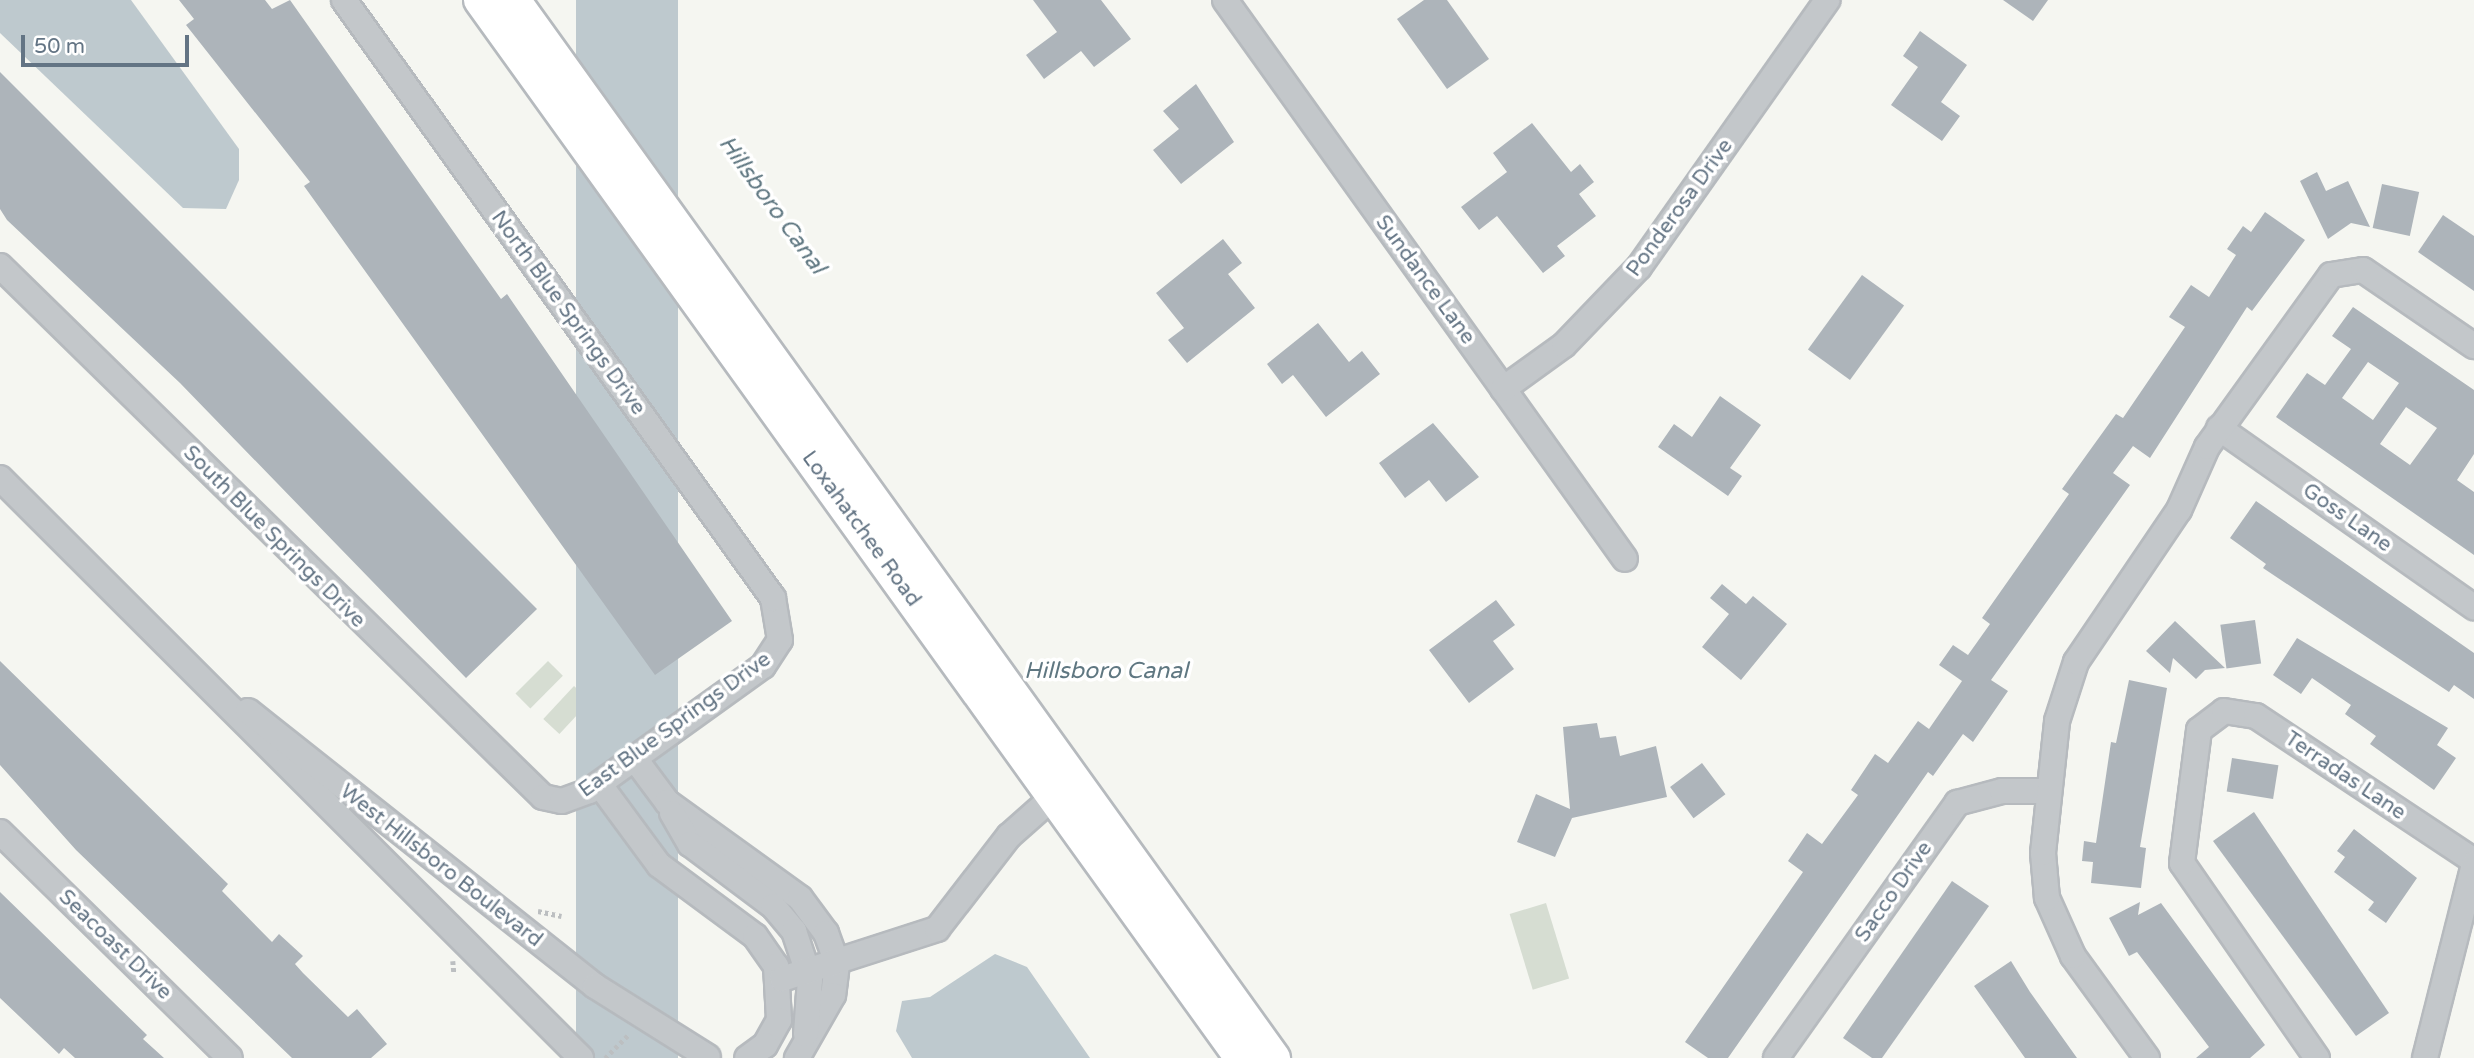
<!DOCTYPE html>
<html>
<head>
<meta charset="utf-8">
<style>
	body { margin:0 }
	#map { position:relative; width:2474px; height:1058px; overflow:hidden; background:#f5f6f1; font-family:"Varela Round",sans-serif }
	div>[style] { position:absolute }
	.green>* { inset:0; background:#d6ddd2; transform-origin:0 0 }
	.water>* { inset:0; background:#bec9ce; transform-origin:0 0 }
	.building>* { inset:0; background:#adb4ba; transform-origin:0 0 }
	.path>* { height:4.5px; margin-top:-2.25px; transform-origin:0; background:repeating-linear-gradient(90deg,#bcbfc1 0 3.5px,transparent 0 7px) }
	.roads { filter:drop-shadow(2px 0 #b6babe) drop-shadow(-2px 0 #b6babe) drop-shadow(0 2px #b6babe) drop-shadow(0 -2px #b6babe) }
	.minor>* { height:24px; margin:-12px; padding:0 12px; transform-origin:12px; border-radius:12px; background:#c3c7ca }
	.major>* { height:32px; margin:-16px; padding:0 16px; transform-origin:16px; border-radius:16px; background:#fff }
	span { translate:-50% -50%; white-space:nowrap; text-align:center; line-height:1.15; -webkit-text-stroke:7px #fff; paint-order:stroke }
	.street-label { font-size:21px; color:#637484 }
	.water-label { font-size:23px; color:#5f7781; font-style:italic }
	.scale { position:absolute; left:21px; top:35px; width:168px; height:32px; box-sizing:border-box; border:4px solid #637484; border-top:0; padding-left:9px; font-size:21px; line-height:24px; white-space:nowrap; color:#637484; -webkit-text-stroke:5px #fff; paint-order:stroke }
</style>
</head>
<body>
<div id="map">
	<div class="green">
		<i style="left:548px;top:661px;width:21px;height:46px;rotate:45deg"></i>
		<i style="left:574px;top:686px;width:22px;height:45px;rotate:43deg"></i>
		<i style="left:1546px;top:903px;width:79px;height:38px;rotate:73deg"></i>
	</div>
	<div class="water">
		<i style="clip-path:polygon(0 0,131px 0,239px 149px,239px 180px,226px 209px,183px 208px,0 33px)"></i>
		<i style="left:576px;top:0;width:102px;height:1300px"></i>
		<i style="clip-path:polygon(995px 954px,1027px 967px,1090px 1058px,912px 1058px,896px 1031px,902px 1001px,930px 997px)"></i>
	</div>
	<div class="building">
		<i style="clip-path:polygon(179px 0,265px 0,272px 9px,290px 0,501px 299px,507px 294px,732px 621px,655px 675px,304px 186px,310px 182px,186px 25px,194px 19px)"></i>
		<i style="clip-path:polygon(1033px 0,1101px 0,1131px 39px,1094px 67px,1081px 51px,1044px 79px,1026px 55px,1057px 32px)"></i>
		<i style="clip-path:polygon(1424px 0,1447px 0,1489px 59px,1447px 89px,1397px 19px)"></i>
		<i style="clip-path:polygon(2003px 0,2048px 0,2033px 21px)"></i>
		<i style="clip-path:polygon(1920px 31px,1967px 65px,1941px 102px,1960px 116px,1942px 141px,1891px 105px,1918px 67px,1903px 56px)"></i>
		<i style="clip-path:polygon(0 72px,537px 609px,466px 678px,180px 383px,7px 220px,0 209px)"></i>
		<i style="clip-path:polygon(1196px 84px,1234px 142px,1181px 184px,1153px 150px,1179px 129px,1163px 111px)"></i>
		<i style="clip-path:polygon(1532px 123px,1571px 172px,1580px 164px,1594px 182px,1579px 194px,1596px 216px,1557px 246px,1565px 256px,1543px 273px,1497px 216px,1479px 230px,1461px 207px,1507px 172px,1493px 153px)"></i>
		<i style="clip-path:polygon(2317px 172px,2326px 191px,2348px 181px,2370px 227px,2351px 223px,2328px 239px,2300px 181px)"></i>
		<i style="left:2382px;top:184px;width:38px;height:45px;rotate:12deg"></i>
		<i style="clip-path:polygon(2265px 212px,2305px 240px,2252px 311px,2247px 307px,2150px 458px,2133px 446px,2113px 473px,2130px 485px,1991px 680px,2008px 691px,1973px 742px,1963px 734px,1933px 776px,1928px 772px,1728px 1058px,1708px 1058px,1685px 1042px,1803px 872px,1788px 861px,1807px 833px,1822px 844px,1858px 795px,1851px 790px,1875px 754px,1888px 763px,1918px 721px,1929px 729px,1962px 681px,1939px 665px,1953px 645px,1968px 655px,1990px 624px,1982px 618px,2069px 494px,2062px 489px,2116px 414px,2123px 418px,2185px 327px,2169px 317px,2191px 285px,2209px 297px,2236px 255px,2227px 249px,2243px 226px,2251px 232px)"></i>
		<i style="clip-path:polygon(2443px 215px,2474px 236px,2474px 291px,2418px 252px)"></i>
		<i style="clip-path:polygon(1223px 239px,1242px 263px,1228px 274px,1255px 308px,1187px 363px,1168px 340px,1184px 328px,1156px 293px)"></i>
		<i style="left:1862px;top:275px;width:52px;height:92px;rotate:36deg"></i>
		<i style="clip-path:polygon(evenodd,2353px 307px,2474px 390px,2474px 454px,2457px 480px,2474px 492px,2474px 555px,2276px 417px,2307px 373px,2325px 385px,2351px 349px,2332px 336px,2353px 307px,2368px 362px,2399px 383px,2373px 420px,2342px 398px,2368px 362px,2353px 307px,2406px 407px,2437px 428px,2410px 465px,2380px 444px,2406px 407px)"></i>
		<i style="clip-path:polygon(1318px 323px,1349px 362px,1362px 351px,1380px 374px,1326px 417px,1293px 375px,1282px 384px,1267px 364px)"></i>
		<i style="clip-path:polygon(1720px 396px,1761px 425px,1730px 468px,1742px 476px,1728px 496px,1658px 447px,1674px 424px,1692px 437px)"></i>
		<i style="clip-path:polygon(1433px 423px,1479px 477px,1446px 502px,1429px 480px,1405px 498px,1379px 463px)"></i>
		<i style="clip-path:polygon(2256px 501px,2474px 653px,2474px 699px,2454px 685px,2449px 692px,2263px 568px,2266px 564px,2230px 538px)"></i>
		<i style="clip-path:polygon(1722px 584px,1746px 604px,1753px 596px,1787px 624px,1741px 680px,1702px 647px,1729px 614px,1710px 598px)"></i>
		<i style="clip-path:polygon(1496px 600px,1515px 625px,1493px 641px,1514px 669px,1469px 703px,1429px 650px)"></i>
		<i style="left:2255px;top:620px;width:44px;height:35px;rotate:82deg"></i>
		<i style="clip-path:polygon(2175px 621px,2225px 668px,2205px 670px,2196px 679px,2173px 658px,2170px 673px,2146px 651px)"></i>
		<i style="clip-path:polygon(2297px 638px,2448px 728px,2437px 745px,2456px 758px,2434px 790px,2370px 744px,2376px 736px,2345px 714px,2351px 705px,2312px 678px,2301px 694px,2273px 675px)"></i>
		<i style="clip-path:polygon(0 661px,228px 884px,222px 891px,272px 942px,279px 934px,303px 956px,295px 964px,303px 973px,348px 1017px,357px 1009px,387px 1044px,371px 1058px,292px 1058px,76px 850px,0 765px)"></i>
		<i style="clip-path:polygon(2129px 680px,2167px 688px,2140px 847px,2146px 848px,2141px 888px,2091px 883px,2093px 862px,2082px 861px,2084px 841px,2096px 843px,2111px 742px,2116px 743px)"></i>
		<i style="clip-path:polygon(1597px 723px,1600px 738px,1616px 736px,1620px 756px,1656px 746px,1667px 797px,1572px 818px,1555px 857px,1517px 842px,1536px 794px,1570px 809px,1563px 727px)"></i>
		<i style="left:2232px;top:758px;width:47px;height:34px;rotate:9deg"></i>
		<i style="left:1702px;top:763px;width:39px;height:40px;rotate:53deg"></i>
		<i style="clip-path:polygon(2254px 812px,2389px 1013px,2356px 1036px,2213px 841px)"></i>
		<i style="clip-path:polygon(2354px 829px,2417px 878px,2386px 923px,2368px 910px,2374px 902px,2334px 872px,2345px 857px,2337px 851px)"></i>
		<i style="clip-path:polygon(1952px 881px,1989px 906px,1882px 1058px,1872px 1058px,1843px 1038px)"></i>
		<i style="clip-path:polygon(0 892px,147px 1035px,143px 1039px,164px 1058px,75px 1058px,64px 1048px,59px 1054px,0 998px)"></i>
		<i style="clip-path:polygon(2140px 902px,2138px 915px,2161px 903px,2265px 1045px,2250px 1058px,2196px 1058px,2209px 1047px,2137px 952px,2129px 956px,2109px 918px)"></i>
		<i style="clip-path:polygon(2011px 961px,2030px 992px,2077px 1058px,2025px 1058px,1974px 986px)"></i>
	</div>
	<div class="path">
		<i style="left:538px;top:911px;width:24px;rotate:12deg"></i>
		<i style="left:453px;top:961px;width:11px;rotate:85deg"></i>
		<i style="left:605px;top:1058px;width:35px;rotate:-45deg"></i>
	</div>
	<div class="roads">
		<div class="minor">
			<i style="left:1225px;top:0;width:687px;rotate:54.41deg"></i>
			<i style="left:0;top:266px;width:759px;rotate:44.36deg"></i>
			<i style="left:543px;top:797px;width:19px;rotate:12deg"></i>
			<i style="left:562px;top:801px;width:29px;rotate:-20deg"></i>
			<i style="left:589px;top:791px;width:214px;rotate:-35.7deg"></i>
			<i style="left:763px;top:666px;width:31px;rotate:-57deg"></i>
			<i style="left:780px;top:640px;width:43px;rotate:-99.5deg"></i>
			<i style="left:773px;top:598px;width:736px;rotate:-125.66deg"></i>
			<i style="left:1503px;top:389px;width:75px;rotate:-35.8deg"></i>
			<i style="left:1564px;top:345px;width:108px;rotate:-46.1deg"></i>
			<i style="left:1639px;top:267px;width:327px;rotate:-54.8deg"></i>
			<i style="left:2219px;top:428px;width:312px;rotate:35.1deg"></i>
			<i style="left:0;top:478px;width:821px;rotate:44.95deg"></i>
			<i style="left:248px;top:711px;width:443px;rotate:38.4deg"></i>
			<i style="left:595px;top:986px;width:133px;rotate:32.1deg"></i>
			<i style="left:635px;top:759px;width:54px;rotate:53.3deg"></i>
			<i style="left:667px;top:802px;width:164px;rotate:35.8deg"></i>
			<i style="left:800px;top:898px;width:44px;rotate:53.4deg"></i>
			<i style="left:826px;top:933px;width:33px;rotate:70deg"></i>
			<i style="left:837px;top:964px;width:31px;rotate:97deg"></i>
			<i style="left:833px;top:995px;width:73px;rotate:119.7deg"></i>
			<i style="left:600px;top:785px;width:99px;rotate:53.6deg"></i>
			<i style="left:659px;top:865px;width:119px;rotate:36.5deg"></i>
			<i style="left:755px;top:936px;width:37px;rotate:55deg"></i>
			<i style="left:776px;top:966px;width:54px;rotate:86.8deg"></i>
			<i style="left:779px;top:1020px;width:29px;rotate:119deg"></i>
			<i style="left:765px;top:1045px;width:22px;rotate:144deg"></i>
			<i style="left:672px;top:813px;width:36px;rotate:60deg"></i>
			<i style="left:690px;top:844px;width:104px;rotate:36.8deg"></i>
			<i style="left:773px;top:906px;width:33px;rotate:50deg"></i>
			<i style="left:794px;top:931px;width:51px;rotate:71.6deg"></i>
			<i style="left:810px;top:979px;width:55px;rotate:94.2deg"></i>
			<i style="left:0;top:832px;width:322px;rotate:44.5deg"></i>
			<i style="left:782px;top:979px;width:163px;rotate:-17.9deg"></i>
			<i style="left:937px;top:929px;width:118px;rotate:-52.3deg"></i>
			<i style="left:1009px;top:836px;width:60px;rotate:-41.6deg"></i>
			<i style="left:1776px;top:1058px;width:313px;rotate:-54.6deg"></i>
			<i style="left:1957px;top:803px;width:47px;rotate:-14.9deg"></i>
			<i style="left:2002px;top:791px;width:47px"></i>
			<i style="left:2147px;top:1058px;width:126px;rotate:-126deg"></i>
			<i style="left:2073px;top:956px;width:64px;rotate:-114.1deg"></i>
			<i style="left:2047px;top:898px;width:45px;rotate:-95.1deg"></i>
			<i style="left:2043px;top:853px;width:133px;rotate:-83.9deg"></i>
			<i style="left:2057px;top:721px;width:62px;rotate:-72.1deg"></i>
			<i style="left:2076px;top:662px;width:184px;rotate:-55.9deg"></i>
			<i style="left:2179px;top:510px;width:69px;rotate:-66deg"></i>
			<i style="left:2207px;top:447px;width:212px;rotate:-54.2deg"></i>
			<i style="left:2331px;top:275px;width:32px;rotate:-9deg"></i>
			<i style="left:2363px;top:270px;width:135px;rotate:34.4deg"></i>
			<i style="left:2317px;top:1058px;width:237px;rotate:-124.7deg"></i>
			<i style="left:2182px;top:863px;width:134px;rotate:-82.7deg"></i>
			<i style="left:2199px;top:730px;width:31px;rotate:-37deg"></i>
			<i style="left:2224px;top:711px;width:32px;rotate:9deg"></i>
			<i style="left:2256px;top:716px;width:262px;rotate:33.6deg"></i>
			<i style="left:2425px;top:1058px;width:200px;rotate:-75.8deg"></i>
		</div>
		<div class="major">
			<i style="left:480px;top:0;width:1303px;rotate:54.27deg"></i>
			<i style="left:514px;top:0;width:1303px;rotate:54.31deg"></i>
		</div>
	</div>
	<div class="street-label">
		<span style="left:1680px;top:208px;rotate:-54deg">Ponderosa Drive</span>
		<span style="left:1425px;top:280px;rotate:54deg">Sundance Lane</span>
		<span style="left:568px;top:313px;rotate:54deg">North Blue Springs Drive</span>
		<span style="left:2347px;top:518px;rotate:35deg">Goss Lane</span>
		<span style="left:861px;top:529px;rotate:54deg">Loxahatchee Road</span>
		<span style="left:274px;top:537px;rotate:45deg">South Blue Springs Drive</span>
		<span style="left:675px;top:725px;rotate:-36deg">East Blue Springs Drive</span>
		<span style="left:2345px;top:776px;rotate:34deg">Terradas Lane</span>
		<span style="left:441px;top:866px;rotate:38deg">West Hillsboro Boulevard</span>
		<span style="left:1894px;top:892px;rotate:-55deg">Sacco Drive</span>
		<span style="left:115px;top:945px;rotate:44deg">Seacoast Drive</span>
	</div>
	<div class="water-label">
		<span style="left:772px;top:205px;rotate:54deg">Hillsboro Canal</span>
		<span style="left:1106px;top:671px">Hillsboro Canal</span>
	</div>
	<div class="scale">50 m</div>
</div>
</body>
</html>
